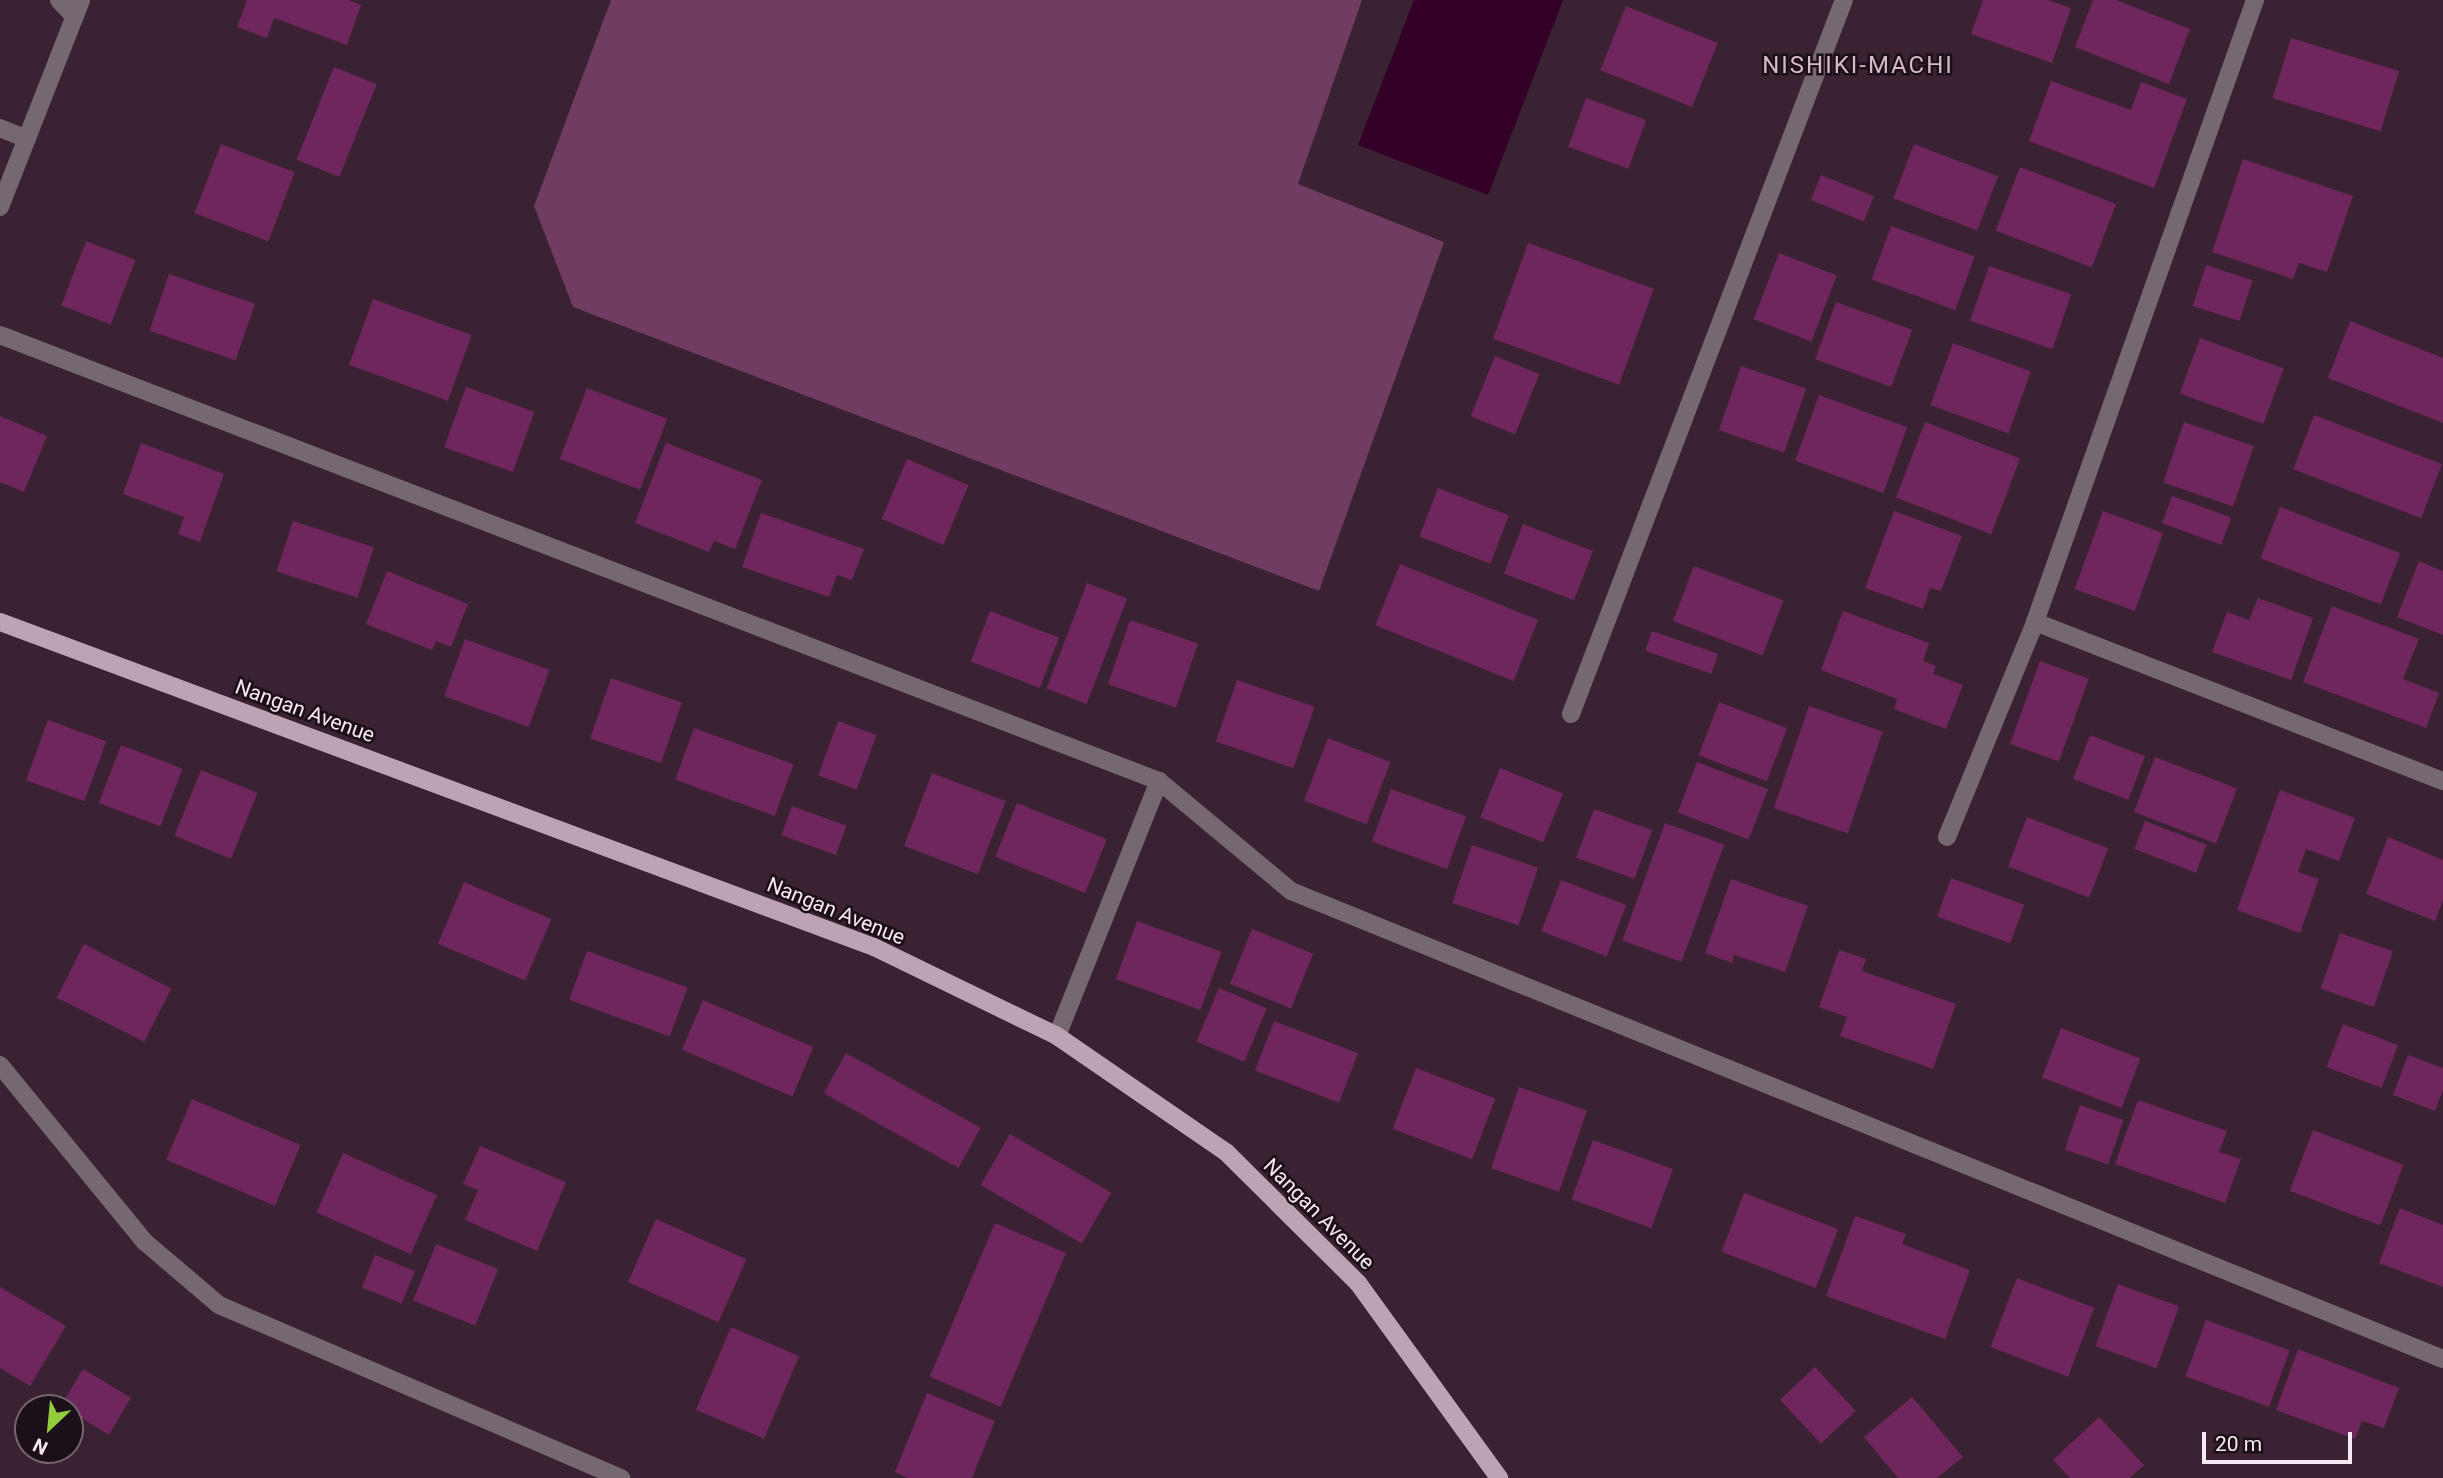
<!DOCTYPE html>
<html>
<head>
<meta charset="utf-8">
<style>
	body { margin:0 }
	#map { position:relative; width:2443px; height:1478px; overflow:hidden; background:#3a2233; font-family:Roboto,sans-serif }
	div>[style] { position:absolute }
	.green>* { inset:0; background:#713c61 }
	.water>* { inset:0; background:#330028 }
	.building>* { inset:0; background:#6e265c; transform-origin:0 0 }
	.minor>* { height:18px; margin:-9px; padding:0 9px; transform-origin:9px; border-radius:9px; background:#756870 }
	.major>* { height:18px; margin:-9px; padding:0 9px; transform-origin:9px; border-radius:9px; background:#bda3b4 }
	span { translate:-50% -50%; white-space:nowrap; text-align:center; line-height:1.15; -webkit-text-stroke:5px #1b1017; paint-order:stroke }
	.street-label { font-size:21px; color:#f8e8f2 }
	.quarter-label { font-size:24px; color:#d6b7cc; letter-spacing:2px }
	.north { position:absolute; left:14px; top:1394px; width:70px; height:70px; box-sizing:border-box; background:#1b1017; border:2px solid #73666f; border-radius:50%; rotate:206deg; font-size:19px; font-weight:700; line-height:28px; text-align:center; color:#f8e8f2 }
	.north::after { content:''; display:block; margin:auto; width:24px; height:32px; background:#93cc3d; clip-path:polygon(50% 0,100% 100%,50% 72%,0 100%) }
	.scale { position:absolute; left:2202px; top:1432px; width:150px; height:32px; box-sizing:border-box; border:4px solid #f8e8f2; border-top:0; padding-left:9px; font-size:21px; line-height:24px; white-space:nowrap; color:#f8e8f2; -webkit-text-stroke:5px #1b1017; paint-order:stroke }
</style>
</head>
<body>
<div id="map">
	<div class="green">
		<i style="clip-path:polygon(611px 0,1362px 0,1298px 184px,1444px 242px,1319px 591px,573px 307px,534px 206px)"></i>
	</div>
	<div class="water">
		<i style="clip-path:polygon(1414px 0,1563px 0,1488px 195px,1358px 145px)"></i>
	</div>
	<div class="building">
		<i style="clip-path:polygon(247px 0,348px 0,361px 5px,347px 45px,274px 18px,267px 38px,237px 27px)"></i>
		<i style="clip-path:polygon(1983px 0,2048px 0,2071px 8px,2052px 63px,1971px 34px)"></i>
		<i style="clip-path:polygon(2093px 0,2116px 0,2190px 29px,2169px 84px,2075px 47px)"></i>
		<i style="left:1626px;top:6px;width:99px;height:69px;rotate:22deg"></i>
		<i style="left:2291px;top:38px;width:113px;height:63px;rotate:17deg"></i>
		<i style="left:334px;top:67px;width:46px;height:100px;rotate:22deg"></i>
		<i style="clip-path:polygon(2051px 81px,2131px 110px,2141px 82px,2187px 99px,2154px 188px,2029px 141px)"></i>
		<i style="left:1586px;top:98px;width:64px;height:52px;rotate:20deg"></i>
		<i style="left:221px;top:144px;width:79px;height:74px;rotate:21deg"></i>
		<i style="left:1914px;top:144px;width:90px;height:58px;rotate:21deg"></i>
		<i style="clip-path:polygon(2243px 159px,2353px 196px,2327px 272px,2299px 263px,2293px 279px,2212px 252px)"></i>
		<i style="left:2020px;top:167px;width:103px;height:68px;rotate:21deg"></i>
		<i style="left:1821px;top:175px;width:57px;height:27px;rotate:22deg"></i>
		<i style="left:1891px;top:226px;width:89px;height:57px;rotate:20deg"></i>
		<i style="left:86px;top:241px;width:53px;height:69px;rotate:21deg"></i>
		<i style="left:1528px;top:243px;width:134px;height:102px;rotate:20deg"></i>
		<i style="left:1779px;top:253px;width:62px;height:71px;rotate:21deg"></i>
		<i style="left:2206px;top:265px;width:49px;height:43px;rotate:18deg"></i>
		<i style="left:1989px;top:266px;width:87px;height:58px;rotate:19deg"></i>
		<i style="left:169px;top:274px;width:91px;height:60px;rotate:19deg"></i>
		<i style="left:373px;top:299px;width:105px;height:70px;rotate:20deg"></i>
		<i style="left:1836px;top:302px;width:81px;height:61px;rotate:20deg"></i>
		<i style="clip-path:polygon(2350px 321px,2443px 358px,2443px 423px,2328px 378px)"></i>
		<i style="left:2200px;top:338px;width:89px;height:59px;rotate:20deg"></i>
		<i style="left:1953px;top:343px;width:83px;height:66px;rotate:20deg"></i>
		<i style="left:1495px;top:356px;width:48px;height:65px;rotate:22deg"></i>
		<i style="left:1741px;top:366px;width:69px;height:68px;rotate:19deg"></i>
		<i style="left:466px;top:387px;width:73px;height:64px;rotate:20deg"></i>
		<i style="left:587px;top:388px;width:86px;height:76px;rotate:21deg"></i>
		<i style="left:1819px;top:395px;width:94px;height:70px;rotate:20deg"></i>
		<i style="left:2314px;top:415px;width:137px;height:58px;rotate:21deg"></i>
		<i style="clip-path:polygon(0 416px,47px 436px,24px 492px,0 482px)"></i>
		<i style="left:1925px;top:422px;width:102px;height:81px;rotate:21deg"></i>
		<i style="left:2184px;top:422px;width:74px;height:64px;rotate:19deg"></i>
		<i style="clip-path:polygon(141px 443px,224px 474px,200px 542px,178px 534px,184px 517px,123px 494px)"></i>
		<i style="clip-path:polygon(666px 443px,762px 480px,735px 549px,714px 541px,709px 552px,635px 523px)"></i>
		<i style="left:907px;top:459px;width:67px;height:65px;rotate:23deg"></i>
		<i style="left:1438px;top:488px;width:76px;height:52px;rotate:21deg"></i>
		<i style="left:2172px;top:496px;width:63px;height:29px;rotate:20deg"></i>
		<i style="left:2280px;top:507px;width:129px;height:55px;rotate:21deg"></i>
		<i style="clip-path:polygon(1894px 511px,1962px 536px,1941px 591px,1930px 588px,1923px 609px,1865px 588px)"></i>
		<i style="left:2103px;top:511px;width:64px;height:83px;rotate:20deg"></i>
		<i style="clip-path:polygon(761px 513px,864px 549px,852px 580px,837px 575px,829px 597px,742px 567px)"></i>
		<i style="left:293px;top:521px;width:85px;height:53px;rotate:18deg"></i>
		<i style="left:1523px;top:524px;width:75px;height:53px;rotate:21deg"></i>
		<i style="clip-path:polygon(2419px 561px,2443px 571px,2443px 635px,2397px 617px)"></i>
		<i style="left:1400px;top:564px;width:149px;height:66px;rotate:22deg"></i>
		<i style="left:1694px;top:566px;width:96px;height:59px;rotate:21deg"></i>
		<i style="clip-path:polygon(387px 571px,468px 604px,451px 647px,436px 641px,432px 650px,366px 624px)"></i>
		<i style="left:1087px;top:583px;width:43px;height:113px;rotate:21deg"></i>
		<i style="clip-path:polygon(2258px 598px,2313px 618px,2291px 680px,2212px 652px,2227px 612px,2249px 620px)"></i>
		<i style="clip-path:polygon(2332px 606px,2419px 639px,2403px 679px,2439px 693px,2426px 728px,2303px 682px)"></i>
		<i style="left:990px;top:611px;width:74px;height:54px;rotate:21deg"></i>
		<i style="clip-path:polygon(1843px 611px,1929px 643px,1923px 661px,1936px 666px,1933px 674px,1963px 685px,1946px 729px,1894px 709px,1897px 699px,1821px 670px)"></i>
		<i style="left:1130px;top:620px;width:72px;height:68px;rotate:19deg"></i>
		<i style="left:1652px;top:631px;width:70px;height:21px;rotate:19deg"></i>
		<i style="left:465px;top:639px;width:90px;height:61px;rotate:20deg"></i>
		<i style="left:2040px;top:661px;width:52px;height:88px;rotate:20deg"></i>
		<i style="left:611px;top:678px;width:75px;height:64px;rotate:19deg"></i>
		<i style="left:1237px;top:680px;width:82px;height:65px;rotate:19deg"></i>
		<i style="left:1719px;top:702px;width:73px;height:57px;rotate:21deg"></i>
		<i style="left:1809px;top:706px;width:78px;height:108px;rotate:19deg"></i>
		<i style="left:48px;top:720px;width:62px;height:64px;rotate:20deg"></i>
		<i style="left:838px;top:721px;width:41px;height:58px;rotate:20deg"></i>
		<i style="left:694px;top:728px;width:106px;height:55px;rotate:20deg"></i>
		<i style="left:2090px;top:735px;width:59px;height:47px;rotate:21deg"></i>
		<i style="left:1328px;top:738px;width:67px;height:67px;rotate:21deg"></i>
		<i style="left:121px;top:745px;width:66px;height:62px;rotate:21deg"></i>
		<i style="left:2155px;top:757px;width:88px;height:59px;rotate:21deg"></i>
		<i style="left:1697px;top:762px;width:76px;height:54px;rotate:21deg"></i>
		<i style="left:1500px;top:768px;width:68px;height:53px;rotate:22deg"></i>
		<i style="left:201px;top:770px;width:61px;height:71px;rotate:22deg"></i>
		<i style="left:932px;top:773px;width:79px;height:78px;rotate:21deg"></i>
		<i style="left:1391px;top:789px;width:80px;height:56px;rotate:20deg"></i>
		<i style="clip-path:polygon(2280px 790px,2355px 818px,2339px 861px,2306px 849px,2298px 872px,2319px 879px,2300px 933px,2237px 910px)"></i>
		<i style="left:1017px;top:803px;width:97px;height:58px;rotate:22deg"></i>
		<i style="left:792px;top:806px;width:58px;height:31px;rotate:20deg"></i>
		<i style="left:1594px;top:809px;width:62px;height:52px;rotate:20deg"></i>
		<i style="left:2027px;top:817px;width:87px;height:53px;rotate:21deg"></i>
		<i style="left:2145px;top:821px;width:66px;height:30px;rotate:21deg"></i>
		<i style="left:1665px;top:823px;width:63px;height:125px;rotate:20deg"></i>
		<i style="clip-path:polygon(2388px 837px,2443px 860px,2443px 900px,2435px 921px,2366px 894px)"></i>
		<i style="left:1472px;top:845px;width:70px;height:61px;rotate:19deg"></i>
		<i style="left:1951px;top:878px;width:78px;height:41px;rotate:20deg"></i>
		<i style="clip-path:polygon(1731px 879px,1808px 906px,1785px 972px,1734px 955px,1732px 963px,1705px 953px)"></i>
		<i style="left:1561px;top:880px;width:70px;height:55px;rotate:21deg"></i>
		<i style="left:464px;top:882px;width:95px;height:67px;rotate:23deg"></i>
		<i style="left:1137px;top:921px;width:90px;height:62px;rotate:20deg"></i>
		<i style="left:1252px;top:929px;width:66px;height:59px;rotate:22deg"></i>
		<i style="left:2340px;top:933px;width:56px;height:59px;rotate:19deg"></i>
		<i style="left:84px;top:944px;width:98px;height:60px;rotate:27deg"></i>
		<i style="clip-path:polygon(1839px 950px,1866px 959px,1862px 971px,1956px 1004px,1933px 1069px,1840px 1036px,1847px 1017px,1819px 1007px)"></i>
		<i style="left:587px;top:951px;width:107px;height:52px;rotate:20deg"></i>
		<i style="left:1219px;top:988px;width:52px;height:58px;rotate:23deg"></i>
		<i style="left:703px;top:1000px;width:120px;height:54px;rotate:23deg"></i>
		<i style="left:1274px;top:1021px;width:90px;height:53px;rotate:21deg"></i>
		<i style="left:2343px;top:1024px;width:59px;height:46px;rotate:21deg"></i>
		<i style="left:2061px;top:1028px;width:85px;height:53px;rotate:21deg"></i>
		<i style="left:846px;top:1053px;width:154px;height:46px;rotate:29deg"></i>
		<i style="clip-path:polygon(2408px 1055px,2443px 1068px,2443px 1090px,2435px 1111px,2393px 1095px)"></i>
		<i style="left:1416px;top:1068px;width:85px;height:65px;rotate:21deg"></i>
		<i style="left:1519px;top:1087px;width:72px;height:86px;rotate:19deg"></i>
		<i style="left:192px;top:1099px;width:118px;height:66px;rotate:23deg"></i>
		<i style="clip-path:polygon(2138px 1100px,2227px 1131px,2219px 1152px,2241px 1159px,2225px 1203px,2115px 1164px)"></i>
		<i style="left:2080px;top:1105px;width:46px;height:47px;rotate:19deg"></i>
		<i style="left:2313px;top:1130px;width:97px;height:65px;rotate:21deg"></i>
		<i style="left:1010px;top:1134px;width:117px;height:59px;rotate:30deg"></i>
		<i style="left:1593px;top:1140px;width:85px;height:63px;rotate:20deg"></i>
		<i style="clip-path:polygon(480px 1146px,566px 1182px,537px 1251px,465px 1220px,478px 1190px,463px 1184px)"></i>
		<i style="left:343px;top:1153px;width:103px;height:65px;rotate:24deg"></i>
		<i style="left:1744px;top:1193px;width:101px;height:63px;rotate:21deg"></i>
		<i style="clip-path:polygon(2400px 1208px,2443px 1225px,2443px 1287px,2379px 1263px)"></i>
		<i style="clip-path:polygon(1855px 1216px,1906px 1234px,1902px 1244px,1970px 1270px,1945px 1339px,1826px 1296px)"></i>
		<i style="left:656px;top:1219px;width:99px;height:69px;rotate:24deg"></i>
		<i style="left:995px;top:1223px;width:77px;height:167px;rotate:23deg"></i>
		<i style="left:436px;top:1244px;width:67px;height:61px;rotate:22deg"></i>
		<i style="left:375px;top:1255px;width:43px;height:35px;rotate:22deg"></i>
		<i style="left:2017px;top:1278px;width:83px;height:74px;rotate:21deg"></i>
		<i style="left:2118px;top:1284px;width:65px;height:66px;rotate:20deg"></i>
		<i style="clip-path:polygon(0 1287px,66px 1326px,30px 1386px,0 1368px)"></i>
		<i style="left:2206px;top:1320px;width:89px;height:60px;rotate:20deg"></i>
		<i style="left:731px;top:1327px;width:74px;height:90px;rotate:23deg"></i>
		<i style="clip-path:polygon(2298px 1349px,2399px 1388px,2384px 1428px,2362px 1421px,2355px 1439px,2276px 1410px)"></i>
		<i style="left:1815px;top:1367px;width:60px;height:48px;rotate:47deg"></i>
		<i style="left:83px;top:1369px;width:56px;height:43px;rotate:31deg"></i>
		<i style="clip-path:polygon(927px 1393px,995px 1421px,972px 1478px,908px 1478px,895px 1472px)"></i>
		<i style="clip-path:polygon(1912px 1397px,1963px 1457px,1937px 1478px,1898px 1478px,1864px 1437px)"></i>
		<i style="clip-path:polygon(2099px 1417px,2144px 1465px,2130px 1478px,2070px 1478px,2053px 1460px)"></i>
	</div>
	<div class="minor">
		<i style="left:59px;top:0;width:23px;rotate:47deg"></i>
		<i style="left:0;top:128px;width:29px;rotate:22deg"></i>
		<i style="left:0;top:207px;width:222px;rotate:-68.6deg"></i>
		<i style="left:0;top:335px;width:1242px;rotate:21.05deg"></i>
		<i style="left:1159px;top:781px;width:172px;rotate:39.8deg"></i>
		<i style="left:1291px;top:891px;width:1243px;rotate:22.11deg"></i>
		<i style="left:2035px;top:622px;width:438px;rotate:21.3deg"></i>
		<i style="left:1571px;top:714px;width:764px;rotate:-69.08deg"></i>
		<i style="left:1947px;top:837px;width:232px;rotate:-67.7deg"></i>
		<i style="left:2035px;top:622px;width:660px;rotate:-70.52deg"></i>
		<i style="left:1057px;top:1036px;width:275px;rotate:-68.2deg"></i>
		<i style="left:0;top:1065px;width:229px;rotate:50.7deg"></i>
		<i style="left:145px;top:1242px;width:97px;rotate:40.4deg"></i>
		<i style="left:219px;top:1305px;width:438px;rotate:23.3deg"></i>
	</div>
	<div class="major">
		<i style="left:0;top:622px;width:932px;rotate:20.4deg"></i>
		<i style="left:874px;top:947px;width:203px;rotate:25.9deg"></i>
		<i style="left:1057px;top:1036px;width:205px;rotate:34.5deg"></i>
		<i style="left:1226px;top:1152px;width:186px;rotate:44.8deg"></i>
		<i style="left:1358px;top:1283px;width:241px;rotate:54.1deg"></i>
	</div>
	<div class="street-label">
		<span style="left:305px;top:711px;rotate:20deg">Nangan Avenue</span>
		<span style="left:836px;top:911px;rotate:22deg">Nangan Avenue</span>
		<span style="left:1319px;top:1214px;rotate:45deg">Nangan Avenue</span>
	</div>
	<div class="quarter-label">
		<span style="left:1858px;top:66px">NISHIKI-MACHI</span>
	</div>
	<div class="north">N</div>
	<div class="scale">20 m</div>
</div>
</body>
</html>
